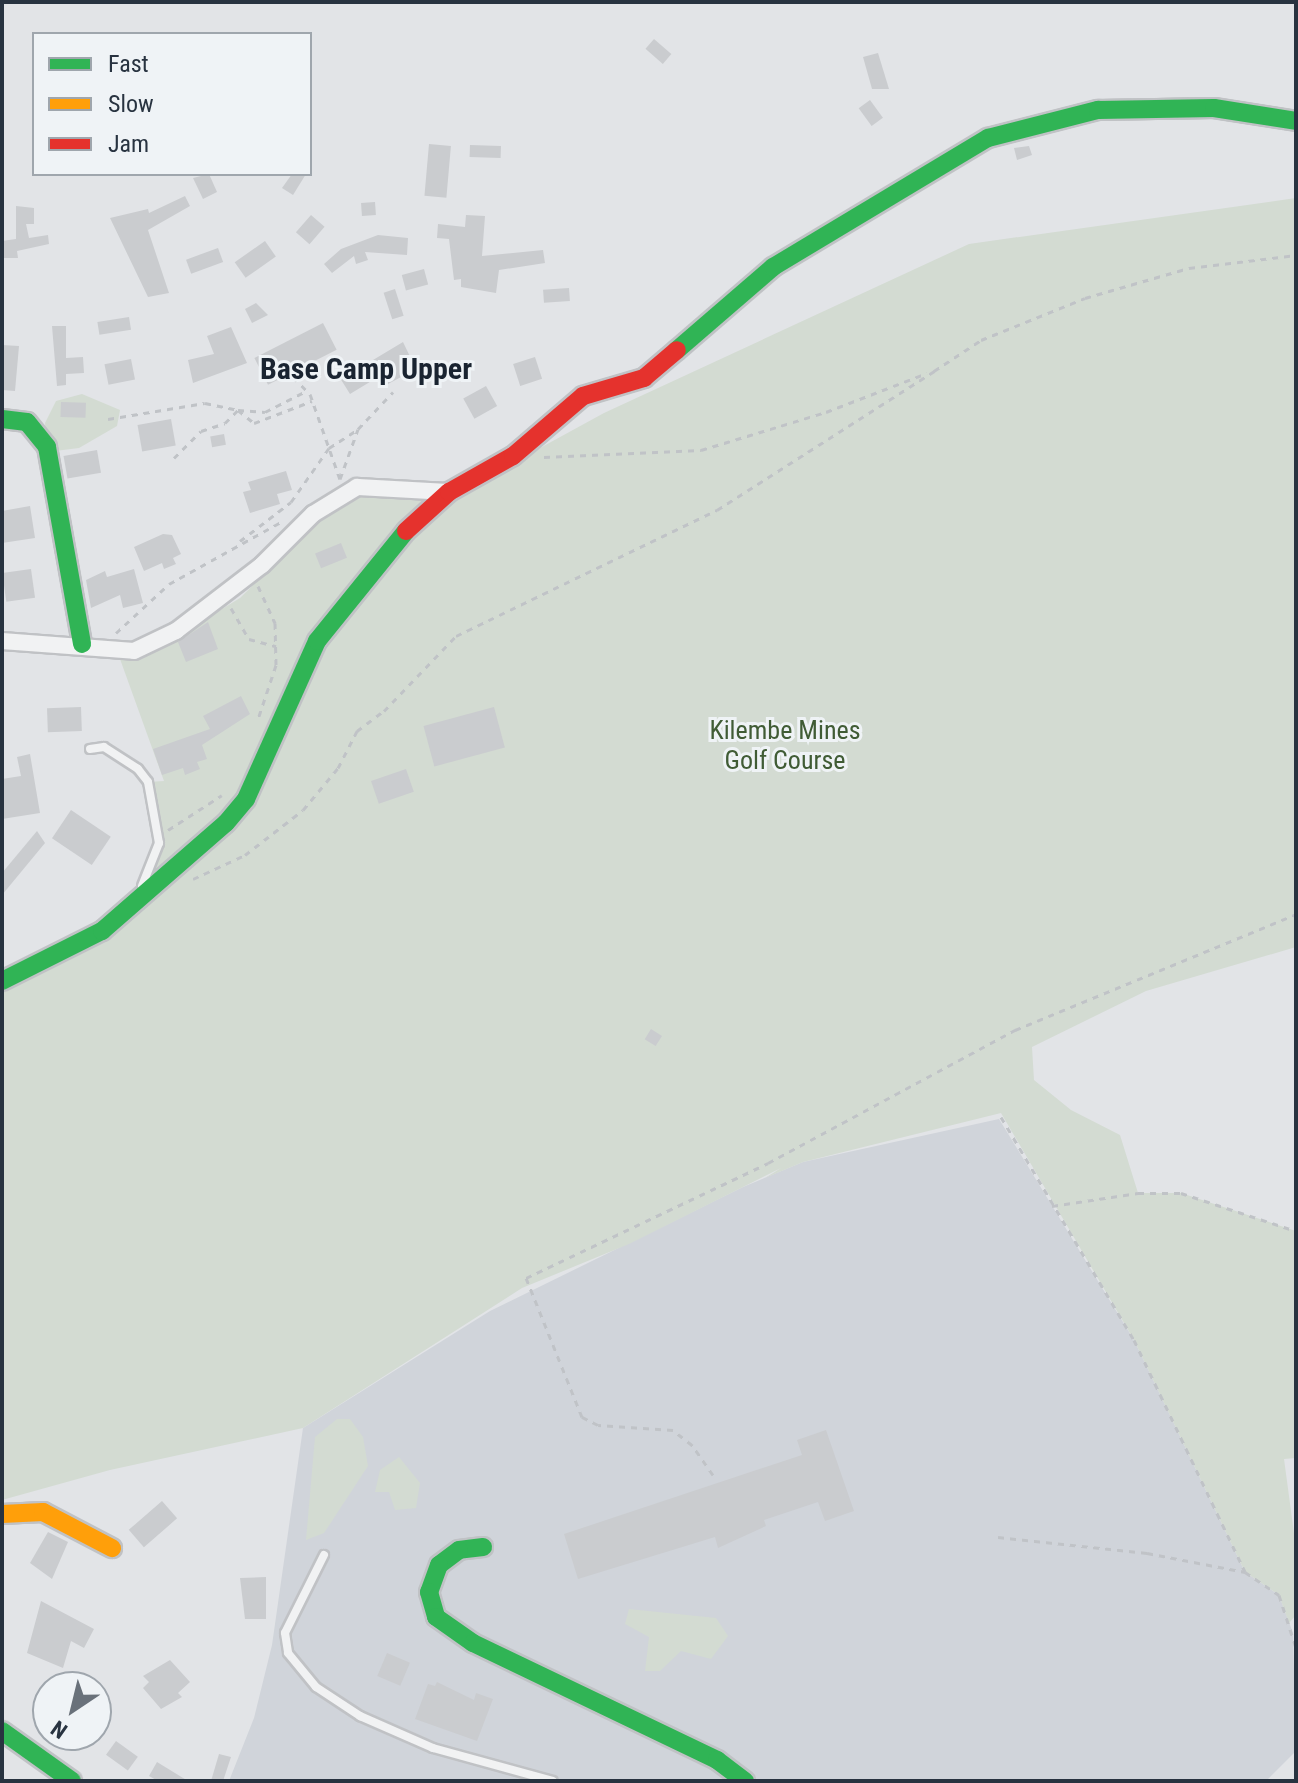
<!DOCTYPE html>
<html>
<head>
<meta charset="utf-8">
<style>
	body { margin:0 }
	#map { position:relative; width:1298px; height:1783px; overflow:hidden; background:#e2e4e7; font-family:"Roboto Condensed",sans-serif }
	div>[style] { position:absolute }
	.built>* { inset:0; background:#d0d4da }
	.green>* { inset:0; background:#d3dbd2 }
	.building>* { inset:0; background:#cacccf; transform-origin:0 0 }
	.path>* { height:3px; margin-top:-1.5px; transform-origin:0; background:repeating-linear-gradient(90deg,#c0c3c7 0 6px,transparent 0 12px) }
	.roads { filter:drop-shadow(2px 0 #c0c2c5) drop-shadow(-2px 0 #c0c2c5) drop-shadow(0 2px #c0c2c5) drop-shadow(0 -2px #c0c2c5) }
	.lane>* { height:8px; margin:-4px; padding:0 4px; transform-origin:4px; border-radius:4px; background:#f1f2f3 }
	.street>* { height:16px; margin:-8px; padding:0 8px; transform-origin:8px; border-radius:8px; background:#f1f2f3 }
	.fast>* { height:18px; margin:-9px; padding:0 9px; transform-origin:9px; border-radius:9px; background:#30b455 }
	.slow>* { height:18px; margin:-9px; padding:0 9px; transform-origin:9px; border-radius:9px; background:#ff9f0a }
	.jam>* { height:18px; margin:-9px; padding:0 9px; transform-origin:9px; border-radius:9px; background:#e5322d }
	span { translate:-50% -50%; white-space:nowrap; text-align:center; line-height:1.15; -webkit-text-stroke:6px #eff3f6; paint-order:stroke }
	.park-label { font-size:26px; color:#405c35 }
	.quarter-label { font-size:30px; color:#1a2431; font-weight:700 }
	.frame { position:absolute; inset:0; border:4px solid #283340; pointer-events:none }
	.legend { position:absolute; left:32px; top:32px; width:280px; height:144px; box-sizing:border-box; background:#eff3f6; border:2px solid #9fa6ad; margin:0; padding:10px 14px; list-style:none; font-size:24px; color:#283340 }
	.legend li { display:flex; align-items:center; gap:16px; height:40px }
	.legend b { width:40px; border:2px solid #9fa6ad }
	.north { position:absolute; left:32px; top:1671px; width:80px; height:80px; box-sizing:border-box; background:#eff3f6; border:2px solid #9fa6ad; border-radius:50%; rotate:215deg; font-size:22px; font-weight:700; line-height:32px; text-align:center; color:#283340 }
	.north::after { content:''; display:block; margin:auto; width:28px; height:36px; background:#69717a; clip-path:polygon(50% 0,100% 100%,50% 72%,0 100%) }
</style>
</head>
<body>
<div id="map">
	<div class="built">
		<i style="clip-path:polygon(999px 1119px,1134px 1340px,1245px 1572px,1279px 1595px,1293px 1633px,1296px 1751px,1266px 1781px,229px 1781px,254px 1718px,272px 1645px,303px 1428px,490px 1311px,743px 1187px,803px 1162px)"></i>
	</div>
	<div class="green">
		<i style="clip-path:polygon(1296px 198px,1296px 947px,1146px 991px,1032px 1047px,1034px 1080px,1071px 1110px,1120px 1135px,1138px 1193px,1181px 1193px,1296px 1231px,1296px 1458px,1284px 1459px,1296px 1548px,1296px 1615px,1289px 1623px,1279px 1595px,1245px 1572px,1134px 1340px,1001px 1113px,803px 1162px,765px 1178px,781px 1168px,629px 1244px,522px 1288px,303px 1428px,110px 1470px,2px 1500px,2px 991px,251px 806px,314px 661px,380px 565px,465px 489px,604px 413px,969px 244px)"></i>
		<i style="clip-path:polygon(82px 394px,120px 410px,117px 426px,79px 448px,55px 451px,46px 442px,45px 423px,56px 401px)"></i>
		<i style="clip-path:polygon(373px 490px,431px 497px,385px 539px,241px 793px,141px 888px,158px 836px,148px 782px,164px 781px,120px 659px,137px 661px,240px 598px,316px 523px)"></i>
		<i style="clip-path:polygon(337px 1419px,350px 1419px,363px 1437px,368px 1466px,324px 1533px,306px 1540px,315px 1437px)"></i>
		<i style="clip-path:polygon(399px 1457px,420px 1483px,416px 1508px,395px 1510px,389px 1492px,375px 1492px,380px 1470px)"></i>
		<i style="clip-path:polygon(629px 1609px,716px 1618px,728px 1636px,711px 1659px,681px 1651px,660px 1671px,645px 1671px,649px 1637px,625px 1624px)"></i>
	</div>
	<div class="building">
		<i style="left:654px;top:39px;width:23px;height:13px;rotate:41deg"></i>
		<i style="clip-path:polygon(878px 53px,889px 89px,872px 89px,863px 57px)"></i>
		<i style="left:870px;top:100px;width:22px;height:14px;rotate:54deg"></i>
		<i style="left:429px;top:144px;width:22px;height:52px;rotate:5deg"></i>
		<i style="left:470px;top:145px;width:31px;height:12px;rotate:2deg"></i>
		<i style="clip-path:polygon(1029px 146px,1032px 155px,1017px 160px,1014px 148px)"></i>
		<i style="clip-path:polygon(209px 174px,217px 192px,203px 199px,193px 178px)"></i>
		<i style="clip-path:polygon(292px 174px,306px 174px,293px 195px,282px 188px)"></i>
		<i style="clip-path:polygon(185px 196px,190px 206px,148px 230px,169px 293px,148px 297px,110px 218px,148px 209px,149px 213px)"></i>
		<i style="left:375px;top:202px;width:13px;height:14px;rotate:86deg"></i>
		<i style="clip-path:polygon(16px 206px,34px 208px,34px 224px,26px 224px,29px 238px,48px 235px,49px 244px,17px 251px,18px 258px,2px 258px,2px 241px,16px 239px)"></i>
		<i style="left:311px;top:215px;width:18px;height:23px;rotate:41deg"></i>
		<i style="clip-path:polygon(466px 215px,485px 216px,482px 256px,543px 250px,545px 263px,499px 270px,496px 293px,461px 287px,461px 279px,454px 280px,449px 239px,437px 238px,438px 224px,465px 227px)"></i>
		<i style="clip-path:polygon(378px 235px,408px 238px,407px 255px,365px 252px,368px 260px,356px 264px,354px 256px,332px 273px,324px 264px,341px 249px)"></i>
		<i style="left:265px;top:241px;width:19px;height:37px;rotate:55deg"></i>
		<i style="left:218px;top:248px;width:15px;height:34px;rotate:70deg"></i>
		<i style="left:424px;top:269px;width:16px;height:23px;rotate:75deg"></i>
		<i style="left:569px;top:288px;width:13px;height:26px;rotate:86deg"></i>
		<i style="left:395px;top:289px;width:28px;height:12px;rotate:72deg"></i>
		<i style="clip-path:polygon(256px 303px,268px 315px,252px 323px,245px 309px)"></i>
		<i style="left:129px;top:317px;width:13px;height:32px;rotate:81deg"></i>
		<i style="left:323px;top:323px;width:30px;height:77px;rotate:63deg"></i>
		<i style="clip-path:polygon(52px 326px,66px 326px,66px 358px,83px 357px,84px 373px,66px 374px,66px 385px,57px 386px)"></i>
		<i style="clip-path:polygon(231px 327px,247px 363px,193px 383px,188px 360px,214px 354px,207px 336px)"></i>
		<i style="clip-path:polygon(403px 342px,416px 369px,388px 384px,383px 374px,350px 394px,340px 378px,348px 373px,346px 369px,359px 361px,363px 366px)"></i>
		<i style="clip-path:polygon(2px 345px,19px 346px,15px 391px,2px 390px)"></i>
		<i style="left:535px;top:357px;width:23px;height:23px;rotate:72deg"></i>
		<i style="left:131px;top:359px;width:21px;height:27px;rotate:79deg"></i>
		<i style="left:486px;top:386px;width:23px;height:26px;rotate:61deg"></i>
		<i style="left:61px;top:402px;width:25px;height:15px;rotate:2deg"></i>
		<i style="left:171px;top:419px;width:27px;height:34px;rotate:80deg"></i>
		<i style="left:224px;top:434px;width:11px;height:14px;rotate:80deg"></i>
		<i style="left:97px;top:450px;width:23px;height:34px;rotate:80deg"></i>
		<i style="clip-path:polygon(286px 471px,292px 490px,277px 494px,280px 504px,250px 513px,243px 492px,251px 490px,248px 482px)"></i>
		<i style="clip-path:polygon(30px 506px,35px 538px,2px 543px,2px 511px)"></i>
		<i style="clip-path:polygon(163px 534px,172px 535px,181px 554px,173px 558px,176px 564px,164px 569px,162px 563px,144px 571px,134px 547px)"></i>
		<i style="left:341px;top:543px;width:16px;height:28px;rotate:68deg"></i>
		<i style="left:31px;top:569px;width:29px;height:29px;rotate:82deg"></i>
		<i style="clip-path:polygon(134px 569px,143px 603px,123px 608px,120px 595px,91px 608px,86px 580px,105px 571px,107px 577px)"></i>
		<i style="clip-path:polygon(208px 622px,218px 649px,186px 662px,178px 642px)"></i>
		<i style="clip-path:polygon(241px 696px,250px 714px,202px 745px,207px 759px,197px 762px,200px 769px,185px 775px,183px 768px,162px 775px,153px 749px,210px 729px,203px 716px)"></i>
		<i style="left:81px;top:707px;width:24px;height:34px;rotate:88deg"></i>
		<i style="left:494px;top:707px;width:42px;height:73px;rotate:75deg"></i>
		<i style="clip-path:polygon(30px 754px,40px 813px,2px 819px,2px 779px,21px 776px,17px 757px)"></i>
		<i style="left:406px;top:769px;width:24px;height:37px;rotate:71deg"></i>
		<i style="left:71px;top:810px;width:48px;height:34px;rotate:34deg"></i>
		<i style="clip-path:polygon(37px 831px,45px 843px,2px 895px,2px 873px)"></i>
		<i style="left:651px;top:1029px;width:13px;height:12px;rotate:32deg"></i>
		<i style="clip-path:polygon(826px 1430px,854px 1511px,825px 1521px,818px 1502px,764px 1520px,766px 1526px,718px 1548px,715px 1537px,578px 1579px,564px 1534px,802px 1455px,797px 1440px)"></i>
		<i style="left:162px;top:1501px;width:23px;height:44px;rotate:49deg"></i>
		<i style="clip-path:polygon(48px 1532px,68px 1542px,52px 1579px,30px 1563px)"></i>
		<i style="clip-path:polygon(266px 1577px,266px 1619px,245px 1619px,240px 1578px)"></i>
		<i style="clip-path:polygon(41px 1601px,94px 1629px,84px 1648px,71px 1641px,63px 1668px,27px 1653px)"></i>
		<i style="left:387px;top:1653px;width:25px;height:25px;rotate:23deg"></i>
		<i style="clip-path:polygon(170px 1660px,190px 1682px,178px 1693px,182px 1697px,161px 1709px,143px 1688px,149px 1682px,143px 1676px)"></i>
		<i style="clip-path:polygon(437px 1682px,474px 1700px,476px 1693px,493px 1699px,477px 1741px,415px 1719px,428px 1684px,435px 1686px)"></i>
		<i style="left:116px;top:1741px;width:27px;height:17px;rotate:36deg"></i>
		<i style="clip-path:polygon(219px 1754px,231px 1757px,223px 1781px,211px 1781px)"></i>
		<i style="clip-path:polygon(157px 1762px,188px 1781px,158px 1781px,149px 1776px)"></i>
	</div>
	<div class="path">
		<i style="left:934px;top:371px;width:56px;rotate:-33.4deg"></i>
		<i style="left:981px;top:340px;width:112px;rotate:-22deg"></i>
		<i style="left:1085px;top:298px;width:108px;rotate:-16.1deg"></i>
		<i style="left:1189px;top:268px;width:108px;rotate:-6.9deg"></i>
		<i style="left:293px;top:377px;width:24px;rotate:45deg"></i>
		<i style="left:310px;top:394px;width:90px;rotate:70.6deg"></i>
		<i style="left:108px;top:419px;width:98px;rotate:-9.4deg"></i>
		<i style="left:205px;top:403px;width:34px;rotate:12deg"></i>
		<i style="left:238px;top:410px;width:21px;rotate:39deg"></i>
		<i style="left:254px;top:423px;width:62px;rotate:-20.8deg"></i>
		<i style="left:544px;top:457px;width:157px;rotate:-2.6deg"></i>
		<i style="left:701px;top:450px;width:131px;rotate:-16.9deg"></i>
		<i style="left:826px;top:412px;width:108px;rotate:-21.1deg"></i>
		<i style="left:174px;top:458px;width:38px;rotate:-45deg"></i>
		<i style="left:201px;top:431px;width:25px;rotate:-18deg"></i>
		<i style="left:225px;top:423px;width:18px;rotate:-45deg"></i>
		<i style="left:238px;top:410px;width:27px;rotate:4deg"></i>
		<i style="left:265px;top:412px;width:46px;rotate:-27.1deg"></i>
		<i style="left:340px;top:479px;width:53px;rotate:-70.2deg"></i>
		<i style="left:358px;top:429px;width:51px;rotate:-46.6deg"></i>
		<i style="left:240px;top:541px;width:64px;rotate:-37.4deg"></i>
		<i style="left:291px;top:502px;width:66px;rotate:-54.9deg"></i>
		<i style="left:329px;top:448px;width:35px;rotate:-33deg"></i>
		<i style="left:258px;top:586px;width:41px;rotate:65.3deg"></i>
		<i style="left:275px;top:623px;width:42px;rotate:88.6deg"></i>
		<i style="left:276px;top:665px;width:57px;rotate:108.4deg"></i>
		<i style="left:231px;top:608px;width:36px;rotate:60deg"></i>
		<i style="left:249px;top:639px;width:28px;rotate:15deg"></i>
		<i style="left:116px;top:633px;width:72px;rotate:-42.8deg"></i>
		<i style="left:169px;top:584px;width:128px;rotate:-29deg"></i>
		<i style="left:168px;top:830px;width:64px;rotate:-32.9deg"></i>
		<i style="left:193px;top:879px;width:57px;rotate:-24.8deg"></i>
		<i style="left:245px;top:855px;width:73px;rotate:-37.8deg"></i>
		<i style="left:303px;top:810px;width:55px;rotate:-50.2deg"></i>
		<i style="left:338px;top:768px;width:42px;rotate:-62.8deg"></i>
		<i style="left:357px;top:731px;width:34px;rotate:-37deg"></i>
		<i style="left:384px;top:711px;width:104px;rotate:-46.2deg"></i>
		<i style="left:456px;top:636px;width:290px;rotate:-25.8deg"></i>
		<i style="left:717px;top:510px;width:260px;rotate:-32.6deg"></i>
		<i style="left:1001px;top:1117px;width:260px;rotate:59.2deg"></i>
		<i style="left:1134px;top:1340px;width:257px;rotate:64.4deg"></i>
		<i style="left:1052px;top:1206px;width:87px;rotate:-8.6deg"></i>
		<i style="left:1138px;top:1193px;width:43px"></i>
		<i style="left:1181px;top:1193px;width:121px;rotate:18.3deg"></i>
		<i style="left:713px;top:1475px;width:37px;rotate:-125deg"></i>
		<i style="left:692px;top:1445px;width:24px;rotate:-142deg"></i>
		<i style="left:673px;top:1430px;width:75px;rotate:-176.2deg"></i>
		<i style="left:598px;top:1425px;width:18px;rotate:-153deg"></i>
		<i style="left:582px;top:1417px;width:150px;rotate:-111.9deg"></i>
		<i style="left:526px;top:1278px;width:268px;rotate:-25.4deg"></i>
		<i style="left:768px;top:1163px;width:281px;rotate:-28.3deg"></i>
		<i style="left:1015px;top:1030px;width:304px;rotate:-22.4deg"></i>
		<i style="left:998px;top:1537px;width:150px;rotate:6.1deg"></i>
		<i style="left:1147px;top:1553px;width:100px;rotate:11deg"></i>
		<i style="left:1245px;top:1572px;width:41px;rotate:34.1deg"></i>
		<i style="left:1279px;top:1595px;width:56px;rotate:72.2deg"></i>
	</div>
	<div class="roads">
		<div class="lane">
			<i style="left:90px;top:749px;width:14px;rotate:-8deg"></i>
			<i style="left:104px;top:747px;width:40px;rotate:32.9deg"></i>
			<i style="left:138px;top:769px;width:16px;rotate:52deg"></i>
			<i style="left:148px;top:782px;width:62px;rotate:79.8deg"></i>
			<i style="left:159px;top:843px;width:46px;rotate:111.6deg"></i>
			<i style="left:324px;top:1555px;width:87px;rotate:116.6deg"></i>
			<i style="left:285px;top:1633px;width:20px;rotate:81deg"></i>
			<i style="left:288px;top:1653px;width:44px;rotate:50.5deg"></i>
			<i style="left:316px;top:1687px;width:53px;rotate:33.4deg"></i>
			<i style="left:360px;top:1716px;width:80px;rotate:23.7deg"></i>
			<i style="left:433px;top:1748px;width:124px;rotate:15.4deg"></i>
		</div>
		<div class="street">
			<i style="left:2px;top:641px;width:132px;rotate:4.3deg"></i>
			<i style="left:134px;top:651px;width:47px;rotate:-25.5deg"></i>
			<i style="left:176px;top:631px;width:108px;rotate:-37.5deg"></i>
			<i style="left:262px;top:565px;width:72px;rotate:-45deg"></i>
			<i style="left:313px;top:514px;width:52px;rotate:-31.5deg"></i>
			<i style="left:357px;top:487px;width:92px;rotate:3.1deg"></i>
		</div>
		<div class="fast">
			<i style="left:677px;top:350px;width:127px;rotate:-40.8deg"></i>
			<i style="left:773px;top:267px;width:251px;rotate:-31deg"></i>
			<i style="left:988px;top:138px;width:114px;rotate:-14.3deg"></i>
			<i style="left:1098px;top:110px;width:116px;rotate:-1deg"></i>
			<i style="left:1214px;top:108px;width:83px;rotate:9deg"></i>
			<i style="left:2px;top:419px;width:25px;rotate:7deg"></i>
			<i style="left:27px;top:422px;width:32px;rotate:51deg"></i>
			<i style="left:47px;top:447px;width:200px;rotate:79.9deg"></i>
			<i style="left:2px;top:981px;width:112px;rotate:-26.6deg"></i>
			<i style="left:102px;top:931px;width:164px;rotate:-41.1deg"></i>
			<i style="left:226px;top:823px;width:31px;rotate:-50deg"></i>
			<i style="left:246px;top:799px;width:173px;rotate:-65.8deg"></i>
			<i style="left:317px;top:641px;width:141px;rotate:-51deg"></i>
			<i style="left:483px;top:1547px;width:24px;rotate:173deg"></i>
			<i style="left:459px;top:1550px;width:25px;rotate:143deg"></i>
			<i style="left:439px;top:1565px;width:29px;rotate:110deg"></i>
			<i style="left:429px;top:1592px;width:26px;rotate:74deg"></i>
			<i style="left:436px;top:1617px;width:45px;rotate:35.1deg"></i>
			<i style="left:473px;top:1643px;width:271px;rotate:25.6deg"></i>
			<i style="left:717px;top:1760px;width:35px;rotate:37deg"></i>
			<i style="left:2px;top:1731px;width:86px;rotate:35.5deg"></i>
		</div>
		<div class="slow">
			<i style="left:2px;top:1514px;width:41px;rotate:-2.8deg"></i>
			<i style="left:43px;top:1512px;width:78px;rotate:27.6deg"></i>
		</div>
		<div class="jam">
			<i style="left:406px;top:531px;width:58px;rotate:-42.2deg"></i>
			<i style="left:449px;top:492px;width:73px;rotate:-29.4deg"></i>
			<i style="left:513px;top:456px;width:92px;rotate:-40.6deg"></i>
			<i style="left:583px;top:396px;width:64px;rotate:-16.4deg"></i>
			<i style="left:644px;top:378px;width:43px;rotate:-40.3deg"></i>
		</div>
	</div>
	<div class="park-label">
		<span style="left:785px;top:746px">Kilembe Mines<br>Golf Course</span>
	</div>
	<div class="quarter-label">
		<span style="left:366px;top:369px">Base Camp Upper</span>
	</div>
	<div class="frame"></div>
	<ul class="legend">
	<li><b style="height:10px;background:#30b455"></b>Fast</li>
	<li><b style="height:10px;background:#ff9f0a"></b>Slow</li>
	<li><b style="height:10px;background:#e5322d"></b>Jam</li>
	</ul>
	<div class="north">N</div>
</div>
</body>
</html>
